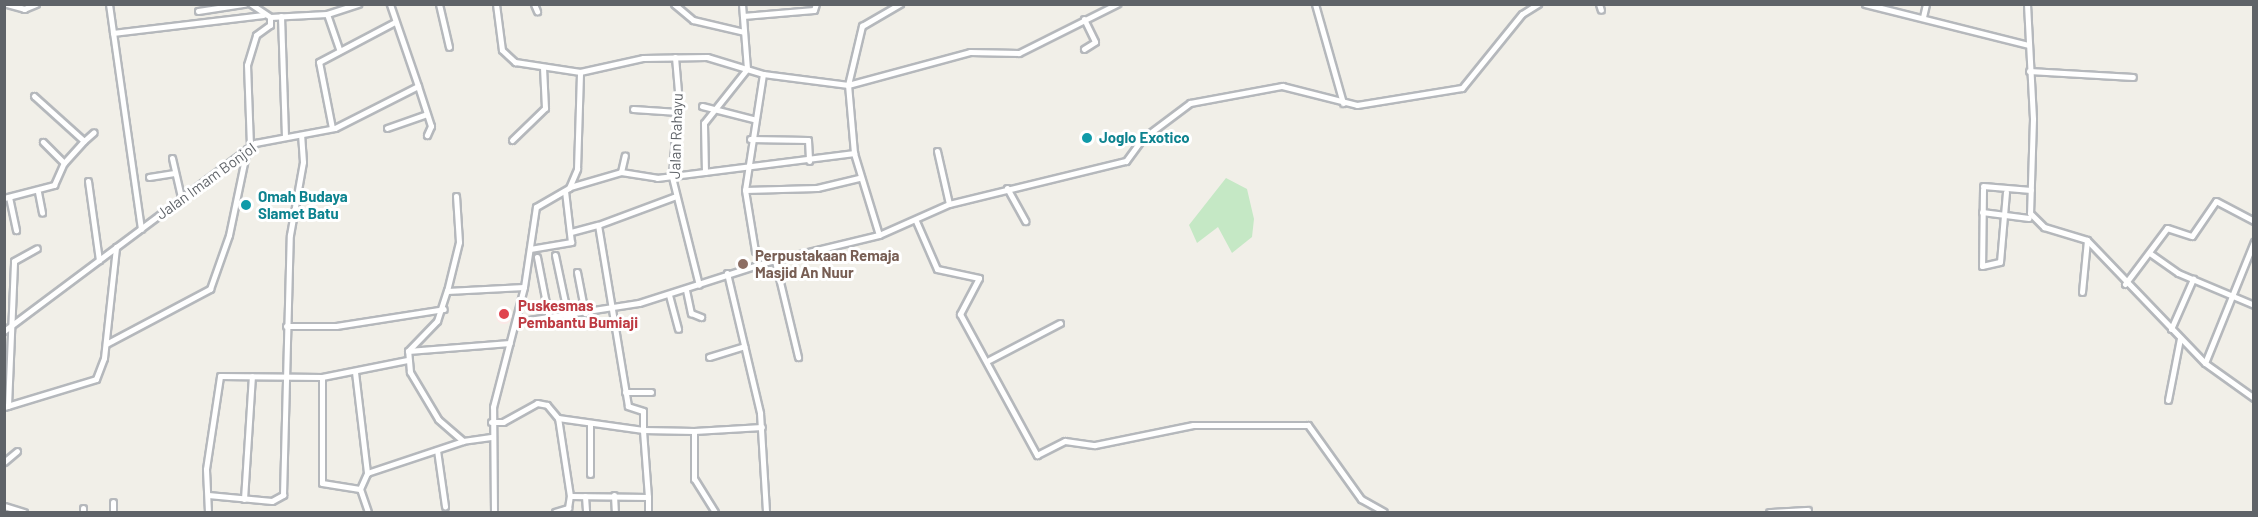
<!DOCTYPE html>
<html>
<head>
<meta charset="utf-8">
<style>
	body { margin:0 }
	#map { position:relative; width:2258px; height:517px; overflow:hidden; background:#f1efe8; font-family:Barlow,sans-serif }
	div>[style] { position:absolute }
	.medical>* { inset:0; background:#fce8e6 }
	.round { border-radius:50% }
	.green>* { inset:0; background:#c5e8c5 }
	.roads { filter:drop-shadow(2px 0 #b5b8bc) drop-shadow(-2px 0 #b5b8bc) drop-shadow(0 2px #b5b8bc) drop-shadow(0 -2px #b5b8bc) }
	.minor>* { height:5px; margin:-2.5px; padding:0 2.5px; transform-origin:2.5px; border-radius:2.5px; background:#fff }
	.dots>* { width:16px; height:16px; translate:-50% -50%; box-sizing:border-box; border:3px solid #fff; border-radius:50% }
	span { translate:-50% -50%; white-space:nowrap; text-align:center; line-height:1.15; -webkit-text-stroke:6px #fff; paint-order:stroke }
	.street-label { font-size:15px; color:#5f6368 }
	.culture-label { font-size:15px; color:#0d838f; font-weight:700 }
	.left { translate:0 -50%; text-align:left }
	.education-label { font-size:15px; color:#785e54; font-weight:700 }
	.health-label { font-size:15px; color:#be3a42; font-weight:700 }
	.frame { position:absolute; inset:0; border:6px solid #5f6368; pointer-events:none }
</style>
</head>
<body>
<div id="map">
	<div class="medical">
		<i class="round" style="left:496px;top:308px;width:16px;height:16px"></i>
	</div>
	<div class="green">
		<i style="clip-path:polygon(1226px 178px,1247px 189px,1254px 219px,1252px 237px,1232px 253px,1218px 227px,1197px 243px,1189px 225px)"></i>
	</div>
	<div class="roads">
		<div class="minor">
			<i style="left:7px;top:4px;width:18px;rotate:16deg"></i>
			<i style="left:24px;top:9px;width:13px;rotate:-23deg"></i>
			<i style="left:109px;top:4px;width:29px;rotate:82deg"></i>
			<i style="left:251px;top:4px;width:23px;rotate:34deg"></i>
			<i style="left:270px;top:17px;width:57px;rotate:-3deg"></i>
			<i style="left:327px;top:14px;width:33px;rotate:-18deg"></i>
			<i style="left:439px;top:4px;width:44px;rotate:76.9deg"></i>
			<i style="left:496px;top:4px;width:46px;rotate:82.6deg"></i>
			<i style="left:502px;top:50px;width:18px;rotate:43deg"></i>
			<i style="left:515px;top:62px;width:66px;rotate:8.7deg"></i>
			<i style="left:580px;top:72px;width:65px;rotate:-12.5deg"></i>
			<i style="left:643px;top:58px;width:64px;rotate:-0.9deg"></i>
			<i style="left:707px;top:57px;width:59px;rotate:16.9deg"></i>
			<i style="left:763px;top:74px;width:86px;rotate:7.4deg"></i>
			<i style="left:848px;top:85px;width:61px;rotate:-76.7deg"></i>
			<i style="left:862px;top:26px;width:44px;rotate:-30.1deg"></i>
			<i style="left:534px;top:4px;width:8px;rotate:67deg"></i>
			<i style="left:674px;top:4px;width:25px;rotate:40deg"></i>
			<i style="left:693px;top:20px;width:52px;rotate:13.2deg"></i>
			<i style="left:1315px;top:4px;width:103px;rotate:74.2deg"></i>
			<i style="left:1599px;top:4px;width:6px;rotate:72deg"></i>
			<i style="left:1865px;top:4px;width:168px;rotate:14.1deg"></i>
			<i style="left:2027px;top:4px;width:115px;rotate:87deg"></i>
			<i style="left:2033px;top:119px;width:94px;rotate:91.8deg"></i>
			<i style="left:2030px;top:213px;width:20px;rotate:45deg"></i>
			<i style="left:2044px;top:227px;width:45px;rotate:16.8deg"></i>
			<i style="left:2087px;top:240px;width:170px;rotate:46.2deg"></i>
			<i style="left:2205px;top:363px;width:60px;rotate:35.5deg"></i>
			<i style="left:198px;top:11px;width:47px;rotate:-8.7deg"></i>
			<i style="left:327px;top:14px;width:37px;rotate:71deg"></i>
			<i style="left:281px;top:16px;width:121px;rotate:88.1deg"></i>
			<i style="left:743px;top:16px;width:71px;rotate:-4.8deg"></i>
			<i style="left:814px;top:10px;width:6px;rotate:-72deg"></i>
			<i style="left:1923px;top:17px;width:13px;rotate:-77deg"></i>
			<i style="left:1084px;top:19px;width:25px;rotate:64deg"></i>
			<i style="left:1095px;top:42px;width:13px;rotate:148deg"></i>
			<i style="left:675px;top:57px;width:36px;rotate:85deg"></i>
			<i style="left:678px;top:93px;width:84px;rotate:94.1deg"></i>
			<i style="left:672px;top:177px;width:111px;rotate:76deg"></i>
			<i style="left:2029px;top:71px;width:104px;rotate:3.3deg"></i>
			<i style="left:763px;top:74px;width:117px;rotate:98.8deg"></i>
			<i style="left:745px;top:190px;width:62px;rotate:80.7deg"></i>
			<i style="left:755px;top:251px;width:16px;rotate:43deg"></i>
			<i style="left:418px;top:86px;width:42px;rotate:72deg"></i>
			<i style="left:431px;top:126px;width:10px;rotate:114deg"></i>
			<i style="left:34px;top:96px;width:67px;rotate:42deg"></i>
			<i style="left:84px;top:141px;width:13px;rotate:-42deg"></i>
			<i style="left:702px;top:106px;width:53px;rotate:14.3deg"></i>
			<i style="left:633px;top:109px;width:45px;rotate:3.8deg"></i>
			<i style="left:332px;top:128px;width:67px;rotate:-101.1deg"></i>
			<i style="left:319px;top:62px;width:86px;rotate:-27.8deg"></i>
			<i style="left:387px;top:128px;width:42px;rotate:-19.3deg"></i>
			<i style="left:750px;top:139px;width:58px;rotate:1deg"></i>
			<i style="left:808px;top:140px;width:21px;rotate:87deg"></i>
			<i style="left:512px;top:140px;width:46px;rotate:-44.1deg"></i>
			<i style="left:545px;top:108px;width:41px;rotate:-92.8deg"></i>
			<i style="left:250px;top:146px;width:81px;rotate:-92.1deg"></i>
			<i style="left:247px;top:65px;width:31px;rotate:-73deg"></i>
			<i style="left:256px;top:35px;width:17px;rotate:-36deg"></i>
			<i style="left:270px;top:25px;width:8px;rotate:-90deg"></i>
			<i style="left:937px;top:151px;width:54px;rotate:77.2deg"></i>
			<i style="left:172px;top:158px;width:40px;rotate:77deg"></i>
			<i style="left:64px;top:163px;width:30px;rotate:-48deg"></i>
			<i style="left:621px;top:172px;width:17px;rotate:-77deg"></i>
			<i style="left:705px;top:172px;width:49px;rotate:-91.2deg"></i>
			<i style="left:704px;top:123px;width:69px;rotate:-51.5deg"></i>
			<i style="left:747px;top:69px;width:65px;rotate:-94.4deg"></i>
			<i style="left:149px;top:177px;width:24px;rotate:-9deg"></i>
			<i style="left:88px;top:181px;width:80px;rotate:82.1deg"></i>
			<i style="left:1983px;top:186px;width:48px;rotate:4.8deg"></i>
			<i style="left:570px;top:187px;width:53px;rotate:-16.4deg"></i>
			<i style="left:621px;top:172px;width:36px;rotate:9deg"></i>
			<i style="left:657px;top:178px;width:199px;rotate:-7.2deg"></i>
			<i style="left:1007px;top:188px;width:38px;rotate:61deg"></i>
			<i style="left:1983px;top:189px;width:77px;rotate:90.7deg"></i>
			<i style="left:1982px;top:266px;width:18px;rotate:-13deg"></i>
			<i style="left:2000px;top:262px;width:70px;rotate:-85.1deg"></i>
			<i style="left:745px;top:190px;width:72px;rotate:-1.6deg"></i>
			<i style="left:817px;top:188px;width:43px;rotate:-13.4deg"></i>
			<i style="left:38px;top:192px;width:21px;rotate:79deg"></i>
			<i style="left:9px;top:197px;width:34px;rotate:78deg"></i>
			<i style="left:4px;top:198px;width:52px;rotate:-14.6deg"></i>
			<i style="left:54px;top:185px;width:24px;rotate:-66deg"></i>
			<i style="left:64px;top:163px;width:30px;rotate:-135deg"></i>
			<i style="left:1982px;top:212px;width:47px;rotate:7.3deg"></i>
			<i style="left:916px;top:221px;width:52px;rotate:66.4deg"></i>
			<i style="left:937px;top:269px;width:43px;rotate:12.1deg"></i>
			<i style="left:979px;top:278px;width:41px;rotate:117.8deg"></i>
			<i style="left:960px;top:314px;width:161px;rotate:61.4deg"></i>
			<i style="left:1037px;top:455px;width:31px;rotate:-27deg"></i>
			<i style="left:1065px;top:441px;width:30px;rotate:8deg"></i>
			<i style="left:1095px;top:445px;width:100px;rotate:-11.5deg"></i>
			<i style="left:1193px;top:425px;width:115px"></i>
			<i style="left:1308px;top:425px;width:91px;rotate:54.4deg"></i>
			<i style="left:1361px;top:499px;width:26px;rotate:29deg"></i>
			<i style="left:141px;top:229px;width:198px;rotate:-98.1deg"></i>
			<i style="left:113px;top:33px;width:151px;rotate:-6.8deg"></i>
			<i style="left:571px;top:232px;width:28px;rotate:-15deg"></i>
			<i style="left:879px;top:235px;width:77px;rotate:-23.9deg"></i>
			<i style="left:949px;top:204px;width:182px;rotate:-13.7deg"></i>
			<i style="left:1126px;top:161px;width:27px;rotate:-54deg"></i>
			<i style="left:1142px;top:139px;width:60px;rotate:-36.9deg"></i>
			<i style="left:1190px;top:103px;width:94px;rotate:-10.5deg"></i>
			<i style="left:1282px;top:86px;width:77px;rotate:14.2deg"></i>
			<i style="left:1357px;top:105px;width:106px;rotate:-9.2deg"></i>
			<i style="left:1462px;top:88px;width:95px;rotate:-51deg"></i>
			<i style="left:1522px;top:14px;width:19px;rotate:-32deg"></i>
			<i style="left:530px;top:249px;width:42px;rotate:-9.7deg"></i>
			<i style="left:571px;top:242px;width:51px;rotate:-96.7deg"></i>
			<i style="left:2151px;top:254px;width:33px;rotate:35deg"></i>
			<i style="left:2178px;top:273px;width:82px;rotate:22.8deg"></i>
			<i style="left:555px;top:255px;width:62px;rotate:78deg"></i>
			<i style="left:537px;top:257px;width:63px;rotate:79deg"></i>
			<i style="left:775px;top:261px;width:99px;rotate:76.5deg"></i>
			<i style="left:577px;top:272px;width:42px;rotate:79deg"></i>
			<i style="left:727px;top:273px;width:144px;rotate:76.7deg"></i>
			<i style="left:760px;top:413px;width:99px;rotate:86.5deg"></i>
			<i style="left:2125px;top:284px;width:70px;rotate:-53.1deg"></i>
			<i style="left:2167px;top:228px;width:26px;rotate:18deg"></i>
			<i style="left:2192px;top:236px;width:42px;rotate:-55.6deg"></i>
			<i style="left:2216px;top:201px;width:43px;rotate:27.8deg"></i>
			<i style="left:686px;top:290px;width:24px;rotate:78deg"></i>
			<i style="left:691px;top:313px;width:11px;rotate:22deg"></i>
			<i style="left:447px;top:291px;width:50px;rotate:-76.2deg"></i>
			<i style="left:459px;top:242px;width:46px;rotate:-93.7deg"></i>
			<i style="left:2082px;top:292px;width:52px;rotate:-84.5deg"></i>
			<i style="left:669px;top:295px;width:35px;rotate:75deg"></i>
			<i style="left:516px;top:322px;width:124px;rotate:-8.8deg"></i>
			<i style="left:639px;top:303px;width:134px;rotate:-17.8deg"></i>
			<i style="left:767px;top:262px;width:115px;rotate:-13.6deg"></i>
			<i style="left:879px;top:235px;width:86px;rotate:-107deg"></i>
			<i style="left:854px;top:153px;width:68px;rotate:-95deg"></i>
			<i style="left:848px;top:85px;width:126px;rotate:-15.1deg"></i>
			<i style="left:970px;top:52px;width:49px;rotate:1.2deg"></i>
			<i style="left:1019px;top:53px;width:110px;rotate:-26.6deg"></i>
			<i style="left:286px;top:326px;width:50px"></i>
			<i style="left:336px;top:326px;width:109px;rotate:-8.9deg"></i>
			<i style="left:2171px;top:329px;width:55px;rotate:-66.3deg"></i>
			<i style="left:4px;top:331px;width:314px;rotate:-36.8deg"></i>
			<i style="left:255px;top:143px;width:81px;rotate:-10.6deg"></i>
			<i style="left:335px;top:128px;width:93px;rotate:-26.8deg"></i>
			<i style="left:418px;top:86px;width:87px;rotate:-108.9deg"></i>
			<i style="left:106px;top:344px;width:118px;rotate:-27.9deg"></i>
			<i style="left:210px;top:289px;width:57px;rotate:-70.6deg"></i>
			<i style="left:229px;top:235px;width:88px;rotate:-78.2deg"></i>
			<i style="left:408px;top:351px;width:102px;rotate:-4.5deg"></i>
			<i style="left:709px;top:357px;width:37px;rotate:-17deg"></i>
			<i style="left:989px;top:360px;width:80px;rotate:-27.5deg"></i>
			<i style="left:2205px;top:363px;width:131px;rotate:-68deg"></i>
			<i style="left:355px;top:372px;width:102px;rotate:83.2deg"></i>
			<i style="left:322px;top:377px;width:106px;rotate:90deg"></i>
			<i style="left:322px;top:483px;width:38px;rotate:9deg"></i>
			<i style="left:625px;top:392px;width:26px"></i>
			<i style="left:2168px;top:400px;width:63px;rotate:-79deg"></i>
			<i style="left:8px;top:406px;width:145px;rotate:-87.6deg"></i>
			<i style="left:14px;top:261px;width:26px;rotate:-29deg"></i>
			<i style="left:4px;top:407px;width:96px;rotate:-16.9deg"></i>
			<i style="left:96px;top:379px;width:22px;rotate:-69deg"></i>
			<i style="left:104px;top:358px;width:112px;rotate:-83.8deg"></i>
			<i style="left:491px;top:422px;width:12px"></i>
			<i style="left:503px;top:422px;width:39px;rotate:-29deg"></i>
			<i style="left:537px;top:403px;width:10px;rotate:11deg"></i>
			<i style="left:547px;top:405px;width:17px;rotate:50deg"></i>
			<i style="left:491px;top:437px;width:28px;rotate:172deg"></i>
			<i style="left:463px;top:441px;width:33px;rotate:-139deg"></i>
			<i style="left:438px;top:419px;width:55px;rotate:-120.8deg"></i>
			<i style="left:410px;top:372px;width:21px;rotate:-95deg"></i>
			<i style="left:408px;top:351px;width:42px;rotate:-46deg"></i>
			<i style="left:437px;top:321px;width:32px;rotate:-72deg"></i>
			<i style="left:447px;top:291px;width:77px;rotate:-3deg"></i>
			<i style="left:437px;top:450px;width:57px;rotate:81.9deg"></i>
			<i style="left:4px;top:462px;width:17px;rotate:-40deg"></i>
			<i style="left:590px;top:474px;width:50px;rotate:-90deg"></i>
			<i style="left:208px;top:495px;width:64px;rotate:5.4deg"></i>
			<i style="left:272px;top:501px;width:13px;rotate:-29deg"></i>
			<i style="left:283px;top:495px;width:260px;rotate:-88.5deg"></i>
			<i style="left:290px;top:235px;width:74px;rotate:-79.9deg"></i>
			<i style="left:303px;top:162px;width:26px;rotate:-94deg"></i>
			<i style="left:614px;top:495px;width:17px;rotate:87deg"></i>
			<i style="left:570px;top:496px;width:79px;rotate:-98.7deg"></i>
			<i style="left:558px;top:418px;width:86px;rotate:8deg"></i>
			<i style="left:643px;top:430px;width:19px;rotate:-90deg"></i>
			<i style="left:643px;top:411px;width:16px;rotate:-162deg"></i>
			<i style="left:628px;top:406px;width:183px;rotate:-99.4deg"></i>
			<i style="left:598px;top:225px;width:83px;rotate:-20.4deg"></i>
			<i style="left:585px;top:496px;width:16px;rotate:86deg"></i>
			<i style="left:244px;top:499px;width:123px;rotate:-86.3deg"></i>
			<i style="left:113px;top:502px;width:10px;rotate:90deg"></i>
			<i style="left:4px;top:506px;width:21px;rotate:17deg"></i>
			<i style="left:83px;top:508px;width:4px;rotate:90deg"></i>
			<i style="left:208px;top:512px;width:43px;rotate:-92.7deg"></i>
			<i style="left:206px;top:469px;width:94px;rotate:-81.4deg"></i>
			<i style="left:220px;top:376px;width:102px;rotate:0.6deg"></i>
			<i style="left:322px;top:377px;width:87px;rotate:-11.3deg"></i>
			<i style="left:368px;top:512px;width:24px;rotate:-109deg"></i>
			<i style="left:360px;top:489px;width:17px;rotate:-66deg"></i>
			<i style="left:367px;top:473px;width:101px;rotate:-18.4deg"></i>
			<i style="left:494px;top:512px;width:105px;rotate:-90.5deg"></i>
			<i style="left:493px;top:407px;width:124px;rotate:-75.5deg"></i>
			<i style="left:524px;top:287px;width:81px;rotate:-81.5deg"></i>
			<i style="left:536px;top:207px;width:38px;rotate:-30deg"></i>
			<i style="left:569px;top:188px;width:21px;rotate:-67deg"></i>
			<i style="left:577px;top:169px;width:97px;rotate:-88.2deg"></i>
			<i style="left:555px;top:512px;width:14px;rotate:-17deg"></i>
			<i style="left:568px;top:508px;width:12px;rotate:-81deg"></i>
			<i style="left:570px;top:496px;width:78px;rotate:0.7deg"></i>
			<i style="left:648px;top:497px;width:67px;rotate:-94.3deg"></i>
			<i style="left:643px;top:430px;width:51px;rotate:1.1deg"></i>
			<i style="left:648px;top:512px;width:15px;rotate:-90deg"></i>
			<i style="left:715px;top:512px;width:39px;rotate:-122deg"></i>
			<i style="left:694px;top:479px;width:48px;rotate:-90deg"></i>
			<i style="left:694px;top:431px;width:68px;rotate:-3.4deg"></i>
			<i style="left:1769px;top:512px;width:39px;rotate:-3deg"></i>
		</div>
	</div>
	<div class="dots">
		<i style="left:1087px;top:138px;background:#0f9aa8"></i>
		<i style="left:246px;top:205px;background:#0f9aa8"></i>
		<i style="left:743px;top:264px;background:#8d6e63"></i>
		<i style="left:504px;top:314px;background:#e0444e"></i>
	</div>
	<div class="street-label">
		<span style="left:676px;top:136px;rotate:-88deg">Jalan Rahayu</span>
		<span style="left:206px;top:181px;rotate:-36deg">Jalan Imam Bonjol</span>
	</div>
	<div class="culture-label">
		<span class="left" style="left:1099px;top:138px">Joglo Exotico</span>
		<span class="left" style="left:258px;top:205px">Omah Budaya<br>Slamet Batu</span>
	</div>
	<div class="education-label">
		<span class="left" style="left:755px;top:264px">Perpustakaan Remaja<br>Masjid An Nuur</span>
	</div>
	<div class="health-label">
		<span class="left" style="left:518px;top:314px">Puskesmas<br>Pembantu Bumiaji</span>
	</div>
	<div class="frame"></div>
</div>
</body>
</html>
